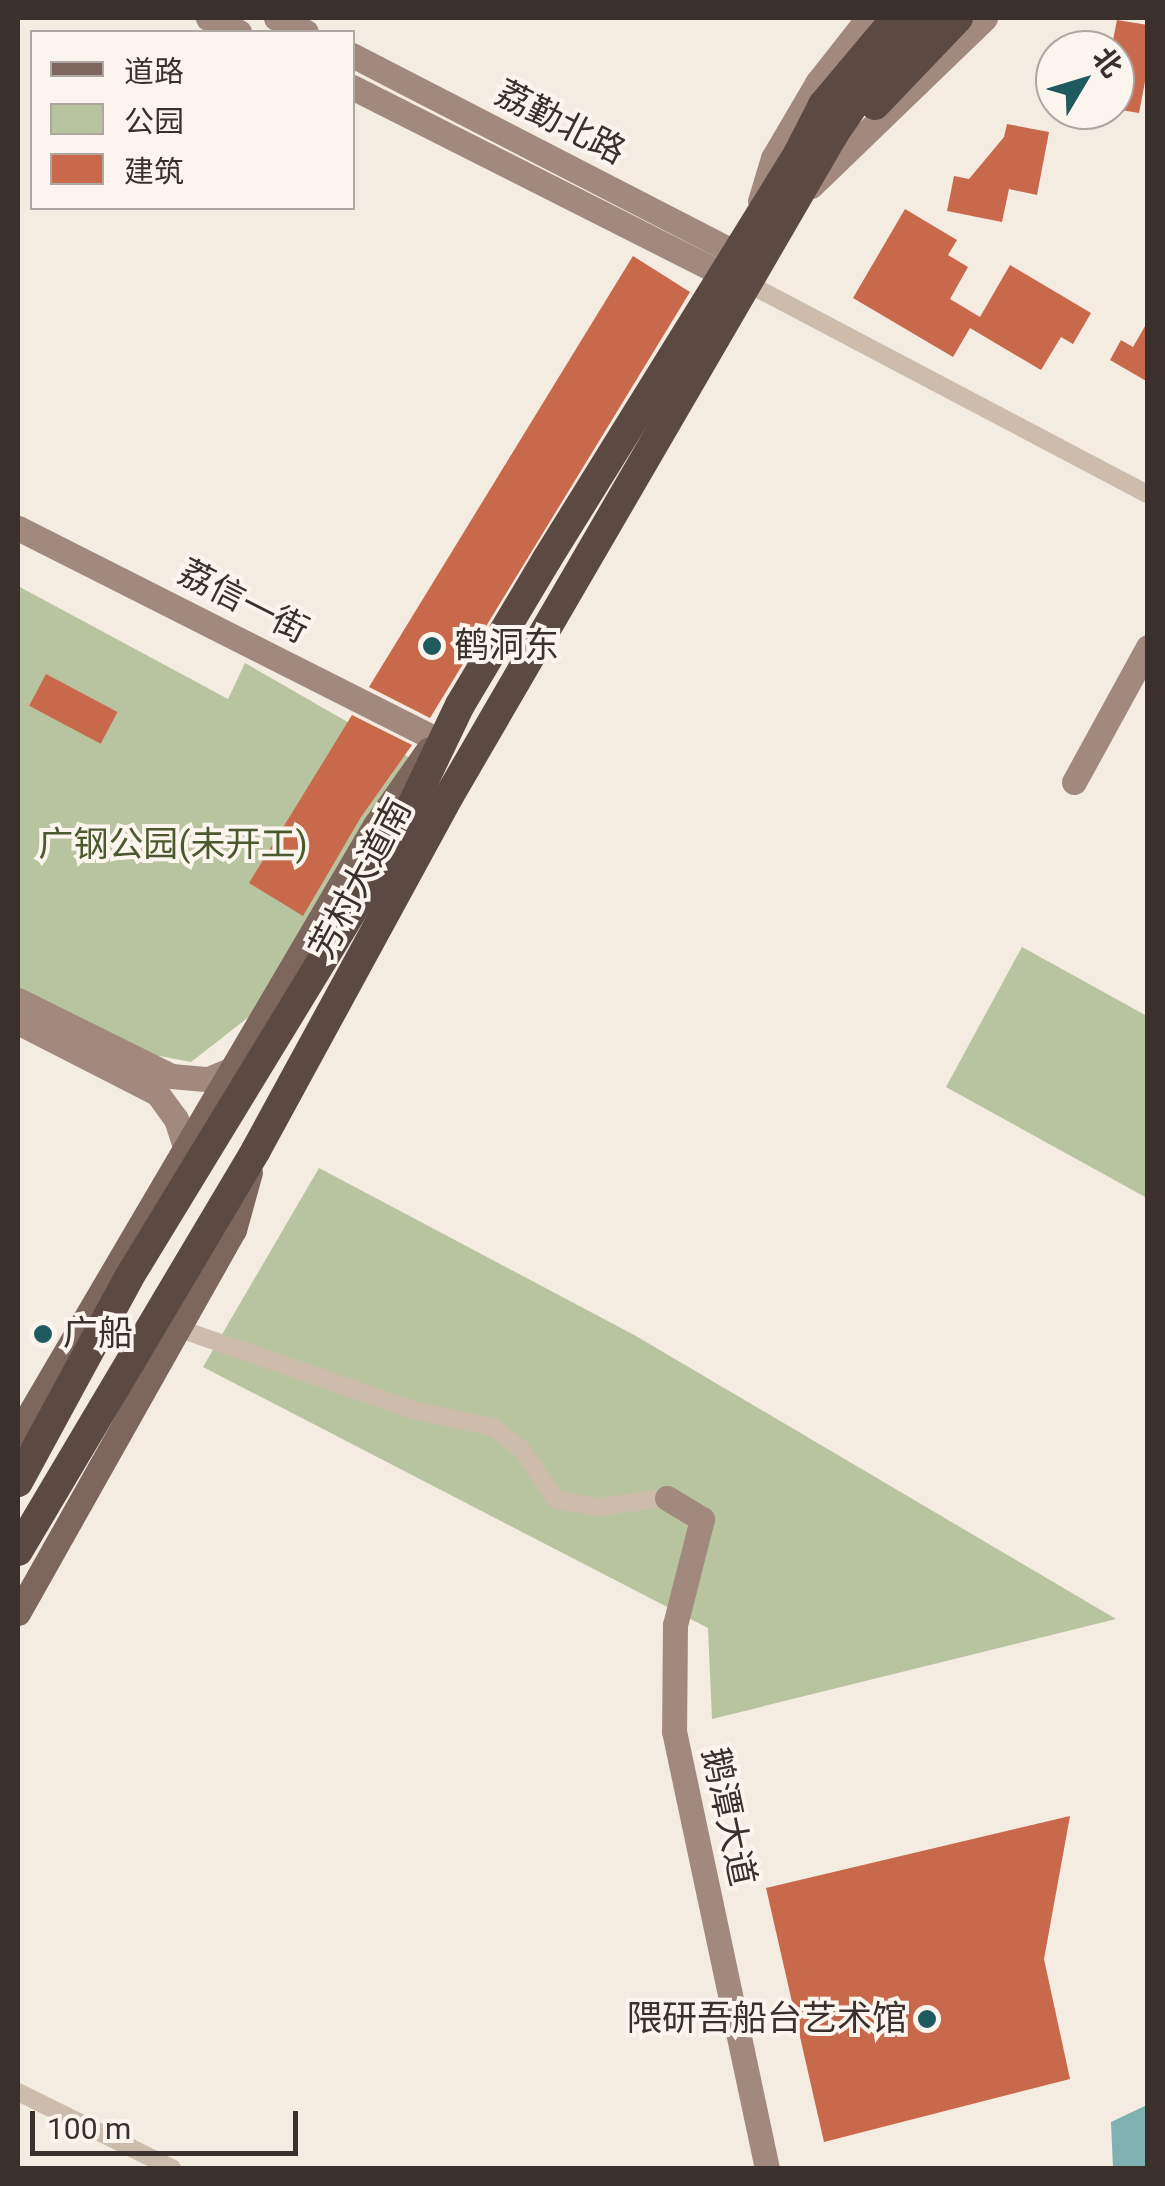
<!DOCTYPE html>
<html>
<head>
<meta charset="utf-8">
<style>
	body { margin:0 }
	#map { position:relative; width:1165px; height:2186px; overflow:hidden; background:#f4ebe1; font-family:Roboto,"Noto Sans SC",sans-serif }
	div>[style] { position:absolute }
	.green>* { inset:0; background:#b8c4a0 }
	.water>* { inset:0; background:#7fb0b2 }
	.building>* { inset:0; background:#c8694b; transform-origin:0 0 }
	.street>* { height:18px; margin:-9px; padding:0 9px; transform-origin:9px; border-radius:9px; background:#cdbbac }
	.secondary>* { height:25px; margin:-12.5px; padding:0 12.5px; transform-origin:12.5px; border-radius:12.5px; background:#a18a7d }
	.primary>* { height:25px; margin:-12.5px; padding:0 12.5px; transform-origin:12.5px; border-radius:12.5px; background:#7d675c }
	.highway>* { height:30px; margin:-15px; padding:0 15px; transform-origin:15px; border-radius:15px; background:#5c4a42 }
	.dots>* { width:28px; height:28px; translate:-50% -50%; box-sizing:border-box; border:5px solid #fbf5ee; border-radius:50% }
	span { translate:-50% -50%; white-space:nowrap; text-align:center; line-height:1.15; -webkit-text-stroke:8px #fbf5ee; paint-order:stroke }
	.street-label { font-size:35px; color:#3b302b }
	.poi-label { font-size:35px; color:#3b302b }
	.left { translate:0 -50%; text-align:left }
	.right { translate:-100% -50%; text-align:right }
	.park-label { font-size:35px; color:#4a5a2e }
	.frame { position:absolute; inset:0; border:20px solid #3b302b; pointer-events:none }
	.legend { position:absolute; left:30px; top:30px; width:325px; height:180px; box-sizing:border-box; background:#fbf5ee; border:2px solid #aea6a0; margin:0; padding:12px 18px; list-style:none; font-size:30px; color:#3b302b }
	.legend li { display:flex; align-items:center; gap:20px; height:50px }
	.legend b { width:50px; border:2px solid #aea6a0 }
	.north { position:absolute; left:1035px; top:30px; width:100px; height:100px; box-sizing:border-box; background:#fbf5ee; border:2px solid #aea6a0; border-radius:50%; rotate:52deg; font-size:28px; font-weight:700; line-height:40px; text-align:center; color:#3b302b }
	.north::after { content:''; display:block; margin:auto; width:35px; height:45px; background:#1f5a5e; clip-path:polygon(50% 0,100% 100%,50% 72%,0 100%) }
	.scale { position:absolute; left:30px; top:2111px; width:268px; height:45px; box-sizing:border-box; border:5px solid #3b302b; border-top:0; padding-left:12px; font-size:30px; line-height:35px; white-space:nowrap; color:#3b302b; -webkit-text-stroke:8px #fbf5ee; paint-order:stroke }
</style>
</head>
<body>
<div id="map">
	<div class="green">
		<i style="clip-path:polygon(18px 586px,228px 699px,245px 663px,412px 759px,250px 1016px,191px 1062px,144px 1053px,18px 987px)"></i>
		<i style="clip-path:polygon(1022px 947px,1147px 1016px,1147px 1198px,946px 1087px)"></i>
		<i style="clip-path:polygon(319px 1168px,636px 1336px,1116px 1619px,712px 1719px,708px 1628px,203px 1367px)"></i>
	</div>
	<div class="water">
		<i style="clip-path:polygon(1147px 2105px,1147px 2168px,1113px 2168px,1111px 2122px)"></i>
	</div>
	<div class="building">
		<i style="clip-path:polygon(1117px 20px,1148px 25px,1148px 66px,1139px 113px,1115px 109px,1115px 50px,1111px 50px)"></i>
		<i style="clip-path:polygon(1007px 124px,1049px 132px,1037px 195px,1009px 189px,1002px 222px,947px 211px,954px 176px,969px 179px,1004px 137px)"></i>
		<i style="clip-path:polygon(905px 209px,957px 240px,948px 255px,968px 267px,950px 299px,980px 317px,1010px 265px,1091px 313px,1073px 344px,1061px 337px,1041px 370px,970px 328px,953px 357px,853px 298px)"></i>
		<i style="clip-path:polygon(633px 256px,690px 292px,463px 664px,430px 718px,369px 687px)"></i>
		<i style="clip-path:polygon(1148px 321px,1148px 382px,1110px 360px,1121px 340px,1133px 347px)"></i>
		<i style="left:46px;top:674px;width:81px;height:36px;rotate:28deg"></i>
		<i style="clip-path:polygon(352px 715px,412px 745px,361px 817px,303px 916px,249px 883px)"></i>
		<i style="clip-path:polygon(1070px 1816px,1044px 1959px,1070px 2079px,824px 2142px,766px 1888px)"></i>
	</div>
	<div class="street">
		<i style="left:747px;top:283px;width:453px;rotate:27.8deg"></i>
		<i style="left:180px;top:1329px;width:251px;rotate:19.1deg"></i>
		<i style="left:417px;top:1411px;width:78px;rotate:11.9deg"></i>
		<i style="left:493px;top:1427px;width:37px;rotate:38deg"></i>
		<i style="left:522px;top:1450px;width:60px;rotate:55.8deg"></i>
		<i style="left:556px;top:1500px;width:43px;rotate:9.5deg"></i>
		<i style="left:598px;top:1507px;width:70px;rotate:-7.4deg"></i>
		<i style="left:18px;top:2092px;width:172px;rotate:26.3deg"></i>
	</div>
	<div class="secondary">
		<i style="left:208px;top:18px;width:34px;rotate:24deg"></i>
		<i style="left:276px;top:18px;width:33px;rotate:25deg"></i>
		<i style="left:352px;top:55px;width:431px;rotate:27.3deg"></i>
		<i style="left:352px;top:87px;width:415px;rotate:26.8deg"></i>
		<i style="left:811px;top:186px;width:242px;rotate:-44deg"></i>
		<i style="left:760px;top:201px;width:45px;rotate:-73.2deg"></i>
		<i style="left:773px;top:158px;width:87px;rotate:-59.6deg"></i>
		<i style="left:817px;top:83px;width:83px;rotate:-51.9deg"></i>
		<i style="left:18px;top:528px;width:468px;rotate:26.8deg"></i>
		<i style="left:1074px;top:782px;width:154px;rotate:-61.3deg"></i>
		<i style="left:18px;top:1000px;width:171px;rotate:26.4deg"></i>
		<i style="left:171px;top:1076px;width:37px;rotate:5deg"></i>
		<i style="left:208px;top:1079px;width:27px;rotate:-22deg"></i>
		<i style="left:18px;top:1022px;width:156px;rotate:27.1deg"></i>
		<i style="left:157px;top:1093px;width:32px;rotate:54deg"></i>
		<i style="left:176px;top:1119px;width:32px;rotate:72deg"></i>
		<i style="left:667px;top:1498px;width:41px;rotate:31deg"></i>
		<i style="left:702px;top:1519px;width:109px;rotate:104.3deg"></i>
		<i style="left:675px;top:1625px;width:106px;rotate:90.5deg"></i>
		<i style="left:674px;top:1731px;width:447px;rotate:78deg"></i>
	</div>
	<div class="primary">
		<i style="left:18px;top:1433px;width:705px;rotate:-59.58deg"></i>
		<i style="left:375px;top:825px;width:92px;rotate:-54.8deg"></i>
		<i style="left:18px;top:1613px;width:440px;rotate:-60.6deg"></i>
		<i style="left:234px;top:1230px;width:60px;rotate:-74.6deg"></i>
	</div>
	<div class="highway">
		<i style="left:875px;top:105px;width:120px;rotate:-46.3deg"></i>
		<i style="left:18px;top:1482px;width:231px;rotate:-61.5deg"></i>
		<i style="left:128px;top:1279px;width:515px;rotate:-58.65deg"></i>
		<i style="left:396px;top:839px;width:148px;rotate:-64.5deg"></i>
		<i style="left:460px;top:705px;width:170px;rotate:-59.2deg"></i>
		<i style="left:547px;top:559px;width:479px;rotate:-58.2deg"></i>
		<i style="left:799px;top:152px;width:53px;rotate:-62.9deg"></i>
		<i style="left:823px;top:105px;width:114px;rotate:-50deg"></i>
		<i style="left:18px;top:1551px;width:466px;rotate:-59.3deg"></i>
		<i style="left:256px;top:1150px;width:403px;rotate:-61.4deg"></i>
		<i style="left:449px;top:796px;width:768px;rotate:-59.83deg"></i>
		<i style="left:835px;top:132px;width:70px;rotate:-55.4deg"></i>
		<i style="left:875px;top:74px;width:76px;rotate:-47.1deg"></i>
	</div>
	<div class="dots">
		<i style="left:432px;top:646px;background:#1f5a5e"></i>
		<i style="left:43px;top:1334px;background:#1f5a5e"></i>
		<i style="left:927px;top:2019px;background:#1f5a5e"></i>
	</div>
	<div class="street-label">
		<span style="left:560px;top:123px;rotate:27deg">荔勤北路</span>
		<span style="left:243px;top:602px;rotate:27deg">荔信一街</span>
		<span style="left:361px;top:879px;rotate:-62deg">芳村大道南</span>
		<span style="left:728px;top:1817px;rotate:78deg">鹅潭大道</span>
	</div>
	<div class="poi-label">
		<span class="left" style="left:454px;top:646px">鹤洞东</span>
		<span class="left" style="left:63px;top:1334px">广船</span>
		<span class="right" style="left:907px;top:2019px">隈研吾船台艺术馆</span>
	</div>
	<div class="park-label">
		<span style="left:173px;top:845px">广钢公园(未开工)</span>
	</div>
	<div class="frame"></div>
	<ul class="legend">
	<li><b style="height:12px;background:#7d675c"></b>道路</li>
	<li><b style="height:28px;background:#b8c4a0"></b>公园</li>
	<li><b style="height:28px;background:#c8694b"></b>建筑</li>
	</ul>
	<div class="north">北</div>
	<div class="scale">100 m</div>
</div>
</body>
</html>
